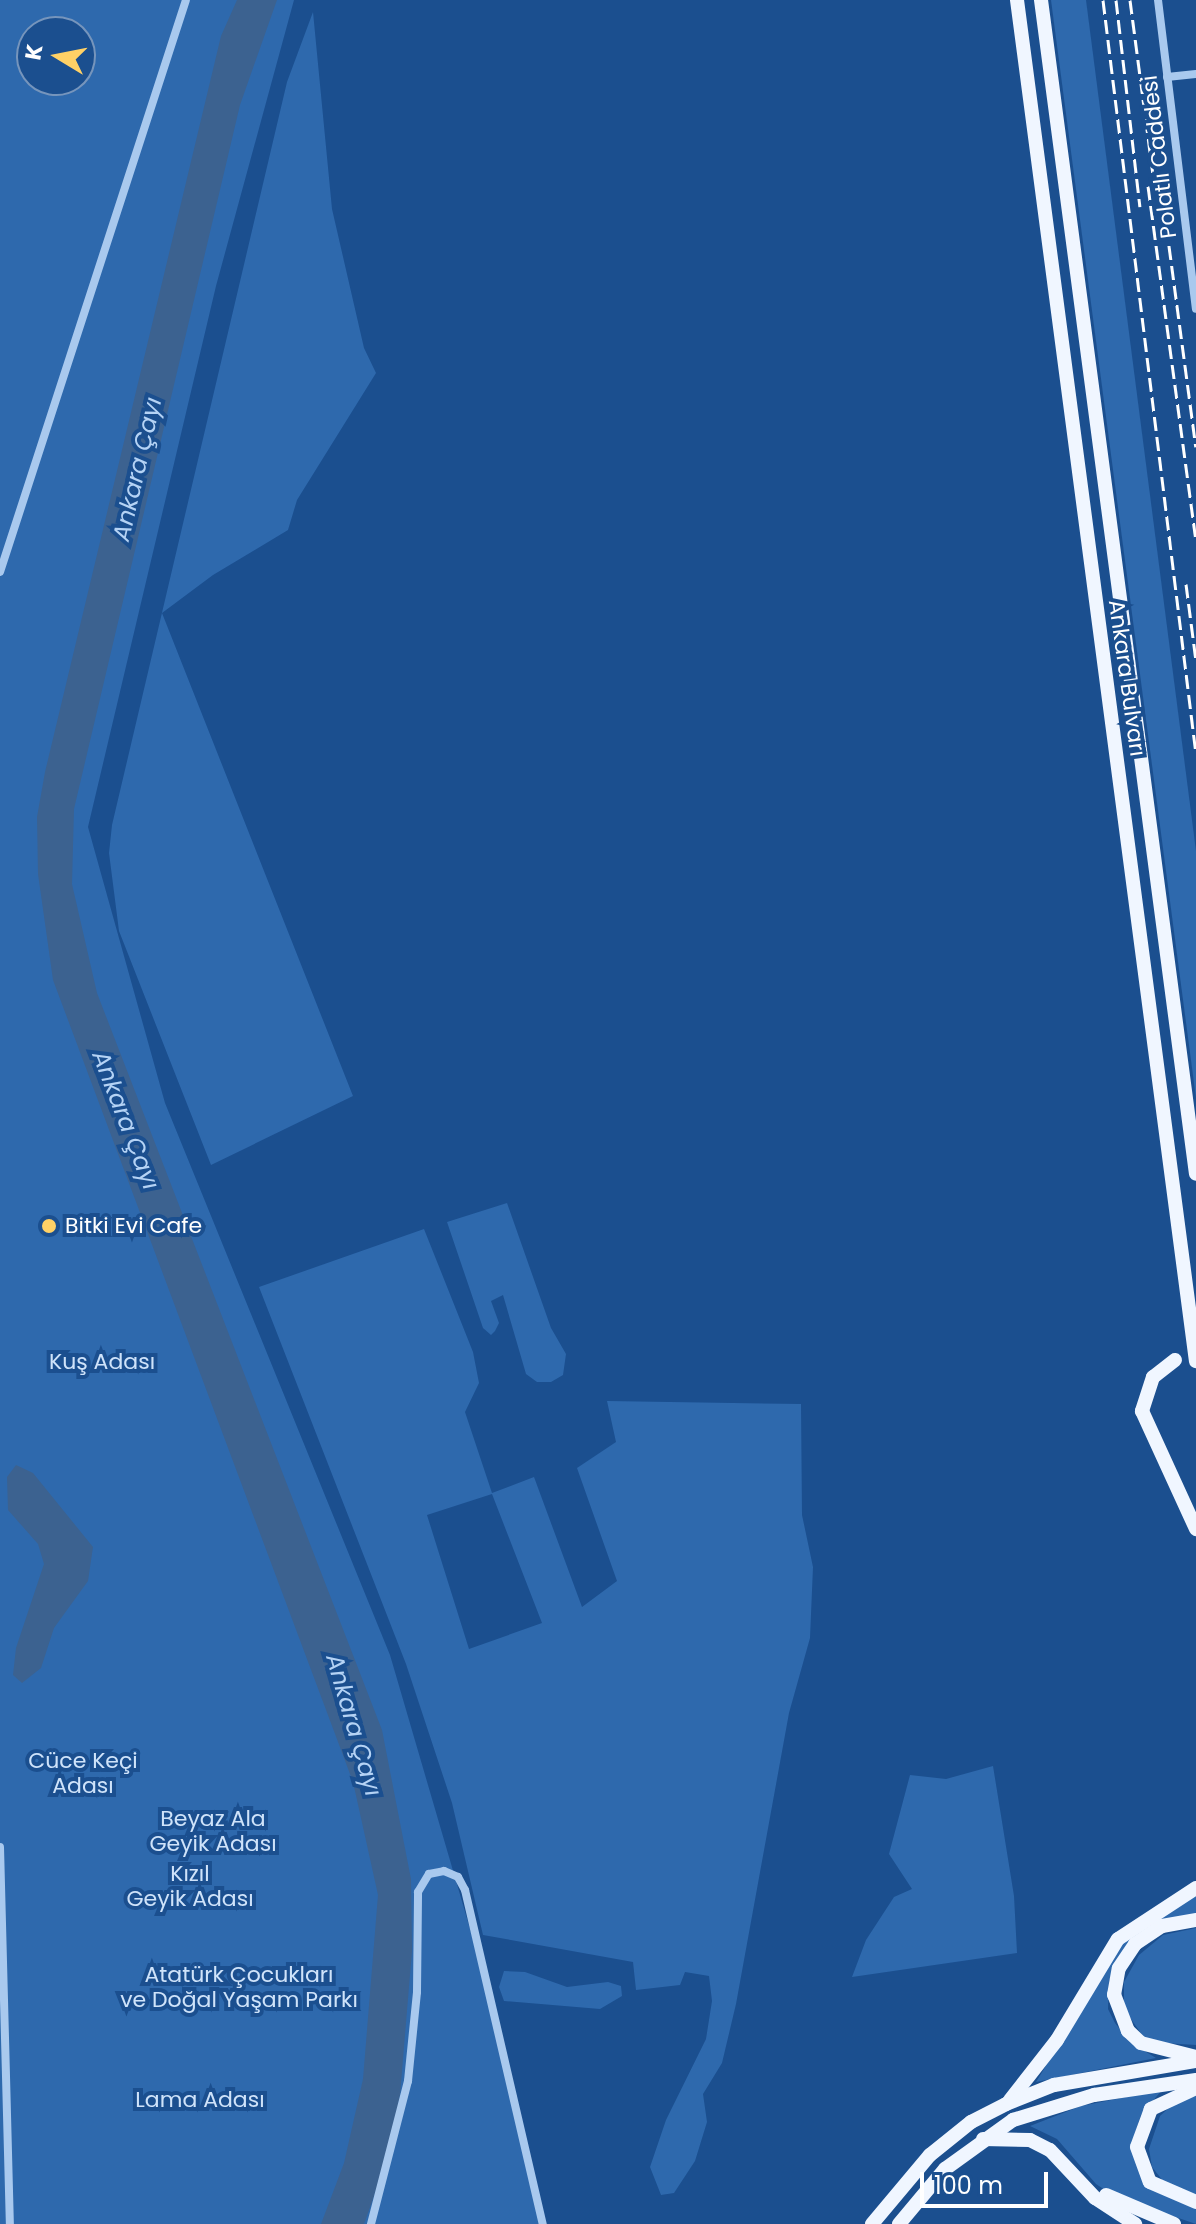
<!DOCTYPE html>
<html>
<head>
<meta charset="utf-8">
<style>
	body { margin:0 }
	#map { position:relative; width:1196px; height:2224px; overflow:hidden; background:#1b4f8f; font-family:Poppins,sans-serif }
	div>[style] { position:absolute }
	.green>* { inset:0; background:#2e69ad }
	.water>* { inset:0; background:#3c6290 }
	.street>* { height:8px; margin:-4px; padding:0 4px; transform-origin:4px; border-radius:4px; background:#a9c9ee }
	.primary>* { height:14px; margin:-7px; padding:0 7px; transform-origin:7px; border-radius:7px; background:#f0f6ff }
	.rail>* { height:3px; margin-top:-1.5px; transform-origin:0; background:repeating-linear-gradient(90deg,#fff 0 14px,transparent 0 20px) }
	.dots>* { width:22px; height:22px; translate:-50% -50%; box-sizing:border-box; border:4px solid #1b4f8f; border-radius:50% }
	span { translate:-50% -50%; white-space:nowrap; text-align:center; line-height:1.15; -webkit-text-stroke:8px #1b4f8f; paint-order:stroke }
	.street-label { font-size:22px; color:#fff }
	.poi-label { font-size:22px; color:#fff }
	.left { translate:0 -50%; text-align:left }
	.park-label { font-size:22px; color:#cfe3fa }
	.water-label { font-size:24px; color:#b5d3f5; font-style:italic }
	.north { position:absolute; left:16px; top:16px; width:80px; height:80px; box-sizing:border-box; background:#1b4f8f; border:2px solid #7695bc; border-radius:50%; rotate:280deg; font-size:22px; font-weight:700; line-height:32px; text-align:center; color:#fff }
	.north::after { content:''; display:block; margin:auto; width:28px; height:36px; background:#ffd166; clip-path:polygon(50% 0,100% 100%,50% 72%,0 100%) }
	.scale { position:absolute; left:920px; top:2172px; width:128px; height:36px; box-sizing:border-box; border:4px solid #fff; border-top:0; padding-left:10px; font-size:24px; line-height:28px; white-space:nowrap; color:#fff; -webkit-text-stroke:6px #1b4f8f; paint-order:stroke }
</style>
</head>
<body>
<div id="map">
	<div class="green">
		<i style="clip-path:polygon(evenodd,0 0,294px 0,216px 286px,88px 827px,165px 1103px,390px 1655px,492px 2004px,545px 2224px,0 2224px,0 0,32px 32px,80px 32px,80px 80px,32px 80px,32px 32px)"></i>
		<i style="clip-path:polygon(1051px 0,1086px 0,1196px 851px,1196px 1098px)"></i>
		<i style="clip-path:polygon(313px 12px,332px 209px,364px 348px,376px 373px,297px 500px,288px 530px,213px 575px,162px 613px,353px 1096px,211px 1165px,119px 931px,109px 853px,112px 825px,287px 82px)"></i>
		<i style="clip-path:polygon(507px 1203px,551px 1328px,566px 1354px,563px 1375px,551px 1382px,537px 1382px,526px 1374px,503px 1295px,491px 1301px,499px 1323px,495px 1331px,491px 1335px,483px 1328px,447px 1222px)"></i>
		<i style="clip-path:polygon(evenodd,424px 1229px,473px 1352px,479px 1383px,465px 1412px,492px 1493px,534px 1477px,582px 1607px,617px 1581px,577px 1468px,616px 1442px,607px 1401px,801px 1404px,802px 1515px,813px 1567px,810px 1638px,789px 1713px,736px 2004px,722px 2063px,703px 2094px,707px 2122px,695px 2161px,674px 2193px,661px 2195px,650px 2167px,666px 2120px,706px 2039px,712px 2001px,709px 1976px,685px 1972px,680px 1985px,636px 1990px,633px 1962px,483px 1935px,452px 1803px,406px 1664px,259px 1287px,424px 1229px,492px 1494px,542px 1623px,469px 1649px,427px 1515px,492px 1494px)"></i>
		<i style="clip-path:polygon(993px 1766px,1014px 1896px,1017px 1953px,852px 1977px,866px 1940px,894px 1897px,912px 1889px,889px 1854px,910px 1775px,946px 1779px)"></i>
		<i style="clip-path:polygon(1196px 1892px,1196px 1914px,1154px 1925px,1133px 1938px,1109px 1981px,1108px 2009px,1115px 2023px,1130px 2042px,1156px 2058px,1036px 2082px,1121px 1943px)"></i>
		<i style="clip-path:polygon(1196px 1928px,1196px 2045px,1147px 2042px,1124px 2009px,1124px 1982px,1139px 1955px,1163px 1935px)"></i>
		<i style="clip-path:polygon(504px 1971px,525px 1972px,567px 1987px,608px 1982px,621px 1986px,622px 1996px,600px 2009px,504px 2001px,499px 1987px)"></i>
		<i style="clip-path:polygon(1162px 2090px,1141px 2115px,1134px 2136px,1144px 2179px,1196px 2206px,1196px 2224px,1114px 2196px,1096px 2184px,1057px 2139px,1030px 2126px,1081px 2106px)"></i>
		<i style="clip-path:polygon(1196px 2096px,1196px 2197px,1163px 2181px,1152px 2167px,1149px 2149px,1160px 2116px,1175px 2102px)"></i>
	</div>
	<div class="water">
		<i style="clip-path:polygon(237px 0,277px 0,240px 105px,74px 809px,72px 884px,97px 993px,382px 1730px,411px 1879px,412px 1951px,400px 2095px,388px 2157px,364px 2224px,321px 2224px,344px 2163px,363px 2079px,378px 1895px,353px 1782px,53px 980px,38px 874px,37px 817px,45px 772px,221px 36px)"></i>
		<i style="clip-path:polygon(16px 1465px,33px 1473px,93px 1547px,88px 1581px,54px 1628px,41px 1668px,22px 1683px,13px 1675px,16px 1648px,44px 1564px,38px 1544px,8px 1510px,7px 1477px)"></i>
	</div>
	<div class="street">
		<i style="left:1158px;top:0;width:311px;rotate:83deg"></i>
		<i style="left:1167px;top:77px;width:29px;rotate:-6deg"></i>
		<i style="left:0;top:572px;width:601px;rotate:-71.99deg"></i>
		<i style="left:0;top:1847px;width:377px;rotate:88.5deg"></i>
		<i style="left:371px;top:2224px;width:148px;rotate:-75.5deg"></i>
		<i style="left:408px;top:2081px;width:89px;rotate:-84.2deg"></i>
		<i style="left:417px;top:1992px;width:100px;rotate:-89.4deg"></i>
		<i style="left:418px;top:1892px;width:21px;rotate:-59deg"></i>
		<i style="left:429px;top:1874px;width:15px;rotate:-11deg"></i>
		<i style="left:444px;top:1871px;width:15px;rotate:23deg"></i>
		<i style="left:458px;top:1877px;width:15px;rotate:62deg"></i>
		<i style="left:465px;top:1890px;width:343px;rotate:76.9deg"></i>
	</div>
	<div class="primary">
		<i style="left:1017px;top:0;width:1373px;rotate:82.51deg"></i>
		<i style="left:1041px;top:0;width:1184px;rotate:82.48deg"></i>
		<i style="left:1175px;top:1360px;width:28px;rotate:142deg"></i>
		<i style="left:1153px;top:1377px;width:36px;rotate:108deg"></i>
		<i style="left:1142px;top:1411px;width:130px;rotate:65.4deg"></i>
		<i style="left:1196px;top:2057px;width:57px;rotate:-165.7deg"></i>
		<i style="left:1141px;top:2043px;width:18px;rotate:-137deg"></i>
		<i style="left:1128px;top:2031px;width:39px;rotate:-111deg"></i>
		<i style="left:1114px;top:1995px;width:27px;rotate:-80deg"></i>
		<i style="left:1119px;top:1968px;width:29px;rotate:-56deg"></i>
		<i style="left:1135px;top:1944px;width:32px;rotate:-34deg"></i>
		<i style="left:1162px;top:1926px;width:35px;rotate:-10deg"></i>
		<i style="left:1196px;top:2088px;width:50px;rotate:155deg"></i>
		<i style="left:1151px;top:2109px;width:40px;rotate:110.2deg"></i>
		<i style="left:1137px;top:2147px;width:37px;rotate:70deg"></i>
		<i style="left:1150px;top:2182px;width:50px;rotate:23.5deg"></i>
		<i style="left:1010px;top:2100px;width:76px;rotate:-51.9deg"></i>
		<i style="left:1057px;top:2040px;width:118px;rotate:-58.9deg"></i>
		<i style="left:1118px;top:1939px;width:93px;rotate:-33.2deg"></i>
		<i style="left:983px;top:2139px;width:47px;rotate:1.2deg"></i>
		<i style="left:1030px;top:2140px;width:22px;rotate:27deg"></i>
		<i style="left:1050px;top:2150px;width:66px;rotate:46.8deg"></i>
		<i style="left:1095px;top:2198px;width:48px;rotate:33deg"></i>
		<i style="left:1106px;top:2195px;width:74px;rotate:23.1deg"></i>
		<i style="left:872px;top:2224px;width:90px;rotate:-50deg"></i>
		<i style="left:930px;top:2155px;width:53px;rotate:-38.8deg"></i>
		<i style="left:971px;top:2122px;width:39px;rotate:-27deg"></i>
		<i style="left:1006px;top:2104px;width:52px;rotate:-21.6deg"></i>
		<i style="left:1054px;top:2085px;width:144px;rotate:-9.6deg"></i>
		<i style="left:899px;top:2224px;width:72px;rotate:-50.1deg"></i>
		<i style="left:945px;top:2169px;width:84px;rotate:-35.8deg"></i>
		<i style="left:1013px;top:2120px;width:85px;rotate:-17.2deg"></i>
		<i style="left:1094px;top:2095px;width:103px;rotate:-8.4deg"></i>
	</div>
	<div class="rail">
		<i style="left:1103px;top:0;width:760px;rotate:82.97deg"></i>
		<i style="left:1116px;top:0;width:208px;rotate:83.4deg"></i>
		<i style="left:1130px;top:0;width:200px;rotate:82.5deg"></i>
		<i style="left:1148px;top:186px;width:356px;rotate:82.3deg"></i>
		<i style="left:1161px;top:186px;width:263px;rotate:82.4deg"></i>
		<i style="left:1186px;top:584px;width:78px;rotate:82.6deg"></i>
	</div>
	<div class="dots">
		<i style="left:49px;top:1226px;background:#ffd166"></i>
	</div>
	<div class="street-label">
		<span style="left:1159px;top:157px;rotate:-97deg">Polatlı Caddesi</span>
		<span style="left:1127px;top:678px;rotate:82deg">Ankara Bulvarı</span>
	</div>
	<div class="poi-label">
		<span class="left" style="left:65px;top:1226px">Bitki Evi Cafe</span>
	</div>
	<div class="park-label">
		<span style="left:102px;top:1362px">Kuş Adası</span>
		<span style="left:83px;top:1773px">Cüce Keçi<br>Adası</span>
		<span style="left:213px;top:1831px">Beyaz Ala<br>Geyik Adası</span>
		<span style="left:190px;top:1886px">Kızıl<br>Geyik Adası</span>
		<span style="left:239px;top:1987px">Atatürk Çocukları<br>ve Doğal Yaşam Parkı</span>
		<span style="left:200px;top:2100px">Lama Adası</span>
	</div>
	<div class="water-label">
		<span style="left:137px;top:469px;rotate:-77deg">Ankara Çayı</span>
		<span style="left:126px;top:1120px;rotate:69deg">Ankara Çayı</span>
		<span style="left:354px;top:1725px;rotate:74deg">Ankara Çayı</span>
	</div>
	<div class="north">K</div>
	<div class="scale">100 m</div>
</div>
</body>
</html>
